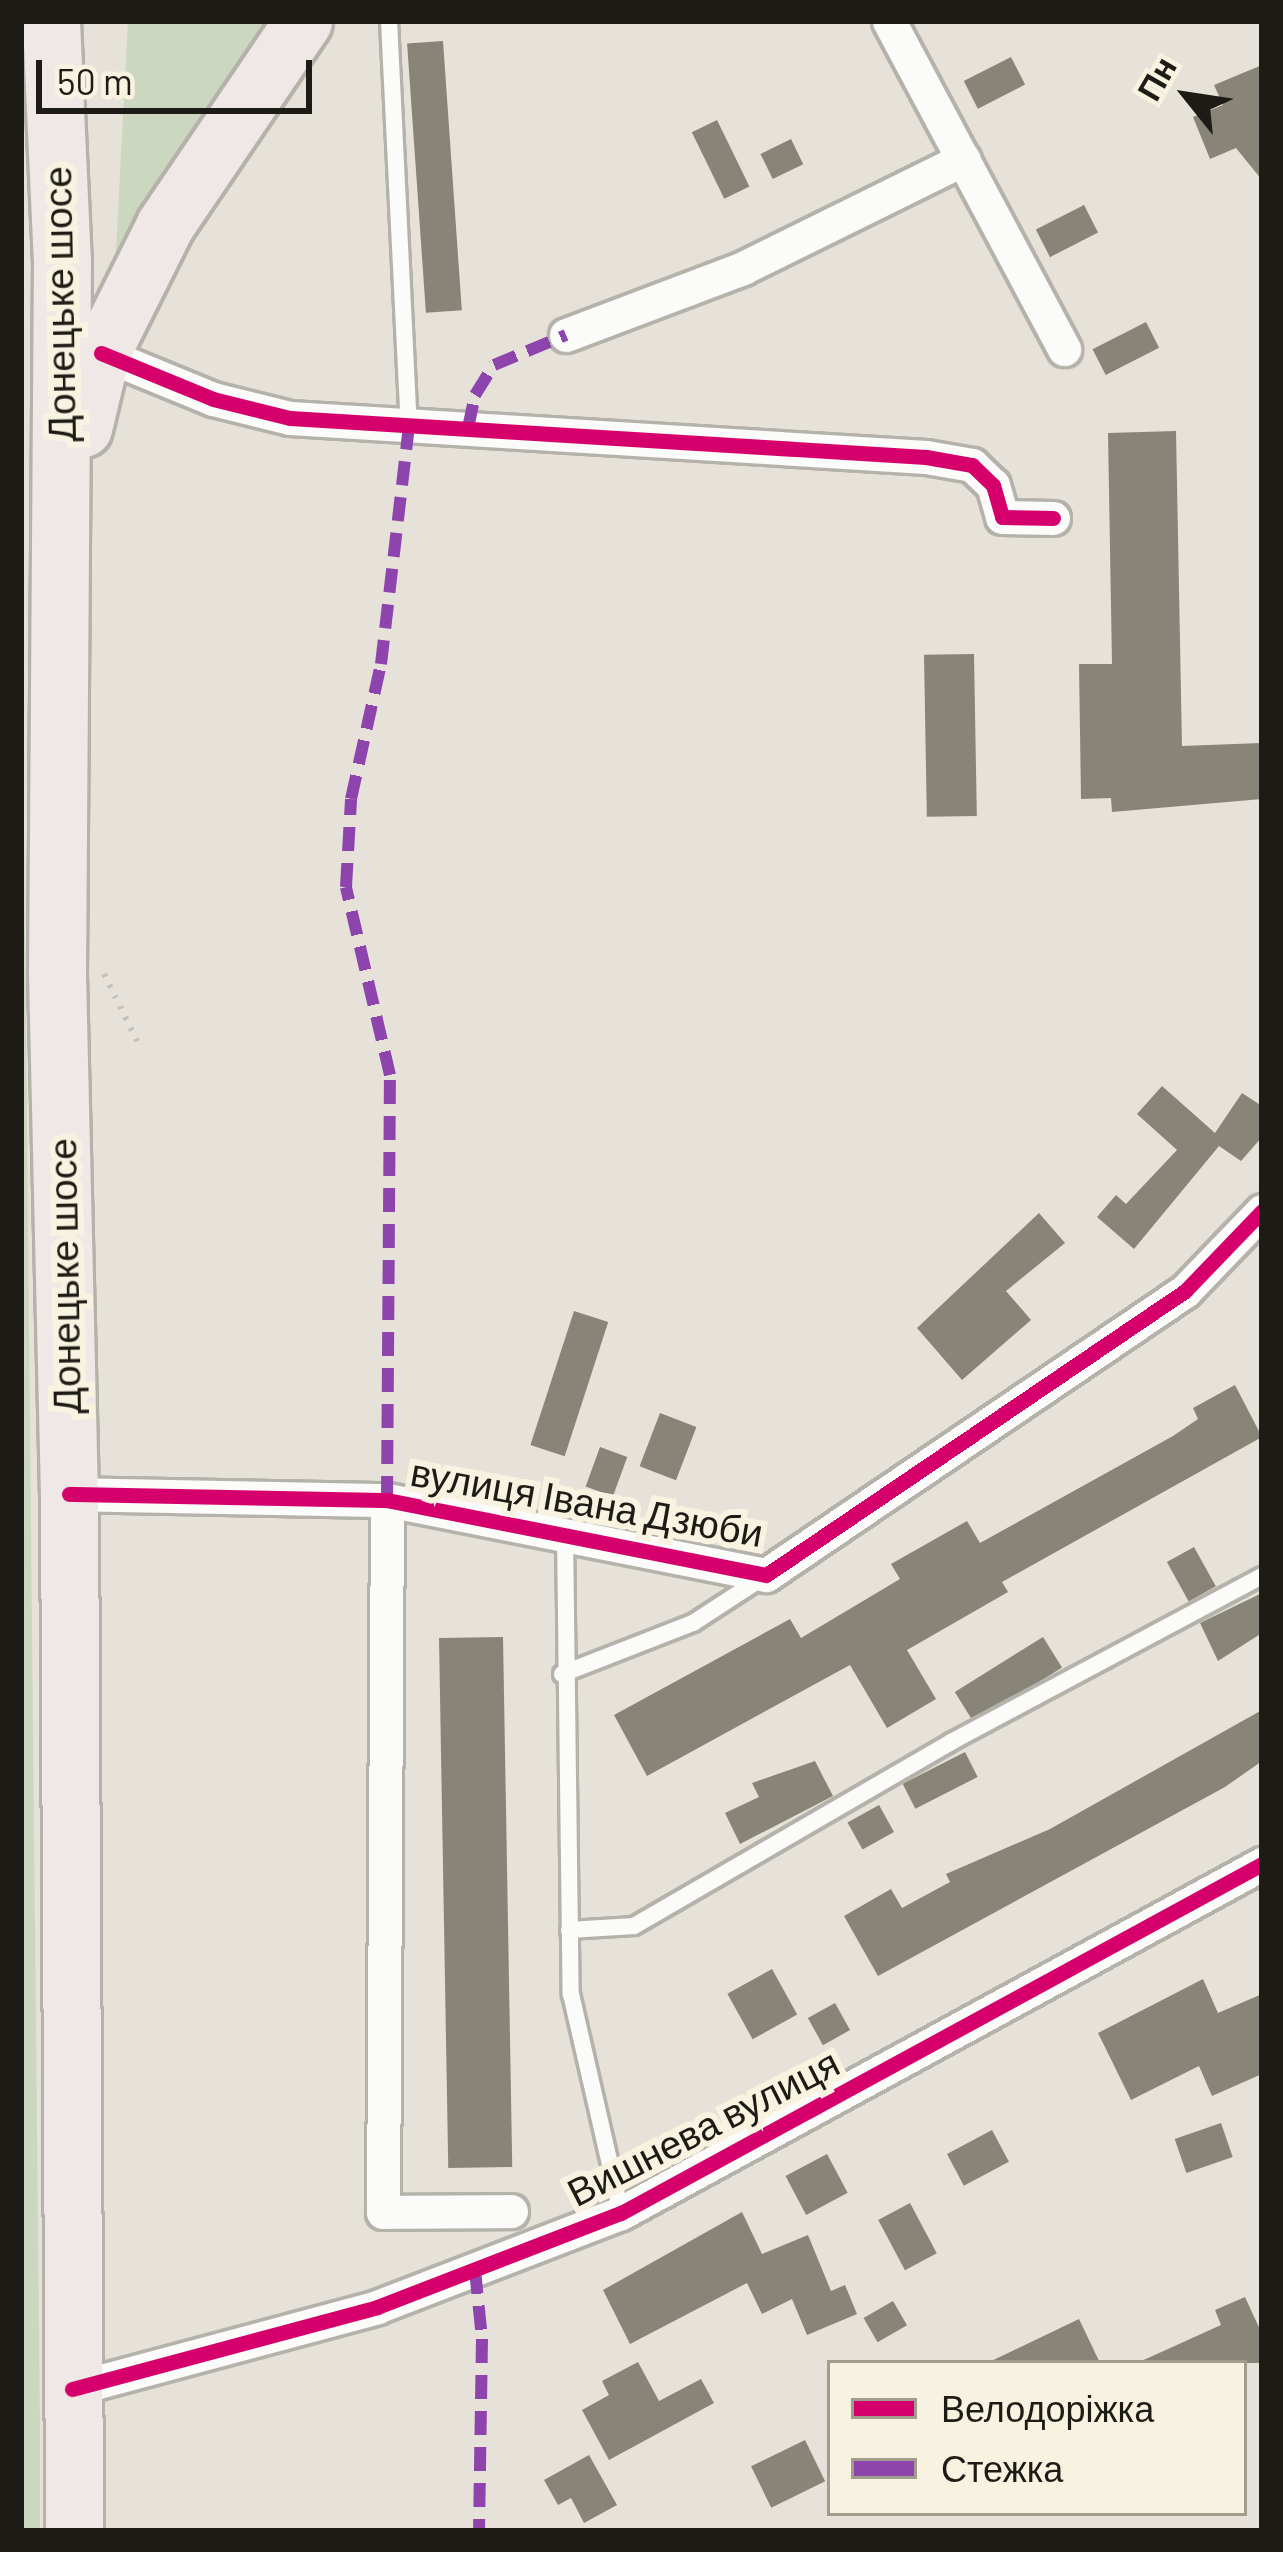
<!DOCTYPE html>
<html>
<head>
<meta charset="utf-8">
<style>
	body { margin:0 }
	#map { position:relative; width:1283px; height:2552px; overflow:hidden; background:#e6e2d9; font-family:Barlow,sans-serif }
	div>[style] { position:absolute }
	.green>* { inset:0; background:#ccd7bf }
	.building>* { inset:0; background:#898478; transform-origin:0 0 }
	.path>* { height:6px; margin-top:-3px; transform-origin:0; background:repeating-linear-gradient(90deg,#c3c2bf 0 3px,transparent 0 12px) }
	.roads { filter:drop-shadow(3px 0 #b4b2ab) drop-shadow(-3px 0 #b4b2ab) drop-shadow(0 3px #b4b2ab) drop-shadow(0 -3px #b4b2ab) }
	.lane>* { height:16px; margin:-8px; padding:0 8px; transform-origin:8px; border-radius:8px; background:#fbfbf9 }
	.street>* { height:33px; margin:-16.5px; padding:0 16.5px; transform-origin:16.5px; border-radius:16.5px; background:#fbfbf9 }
	.highway>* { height:57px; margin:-28.5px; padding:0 28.5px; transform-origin:28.5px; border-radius:28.5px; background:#f0e8e6 }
	.quiet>* { height:12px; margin-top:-6px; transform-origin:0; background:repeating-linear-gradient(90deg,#8e44ad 0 24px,transparent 0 36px) }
	.cycleway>* { height:15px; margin:-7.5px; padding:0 7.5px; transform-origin:7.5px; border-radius:7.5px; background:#d6006c }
	span { translate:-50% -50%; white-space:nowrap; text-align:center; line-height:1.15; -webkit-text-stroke:12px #f8f3e1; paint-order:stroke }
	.street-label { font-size:39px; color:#1d1b15 }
	.frame { position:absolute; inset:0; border:24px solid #1d1b15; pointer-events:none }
	.legend { position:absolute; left:827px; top:2360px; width:420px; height:156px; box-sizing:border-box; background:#f8f3e1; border:3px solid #a09d8f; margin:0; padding:15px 21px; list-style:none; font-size:36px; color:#1d1b15 }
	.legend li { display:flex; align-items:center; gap:24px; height:60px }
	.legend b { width:60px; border:3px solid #a09d8f }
	.north { position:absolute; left:1127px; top:36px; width:120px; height:120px; -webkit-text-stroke:9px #f8f3e1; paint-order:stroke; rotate:300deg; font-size:33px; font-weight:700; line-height:48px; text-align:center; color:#1d1b15 }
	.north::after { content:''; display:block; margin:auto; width:42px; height:54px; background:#1d1b15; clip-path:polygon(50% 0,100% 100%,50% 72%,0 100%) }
	.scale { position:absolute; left:36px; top:60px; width:276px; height:54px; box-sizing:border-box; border:6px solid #1d1b15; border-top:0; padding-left:15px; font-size:36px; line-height:42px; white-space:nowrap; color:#1d1b15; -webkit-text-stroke:9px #f8f3e1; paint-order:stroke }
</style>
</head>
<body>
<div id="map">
	<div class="green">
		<i style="clip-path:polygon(128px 21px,284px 21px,115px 270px)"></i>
		<i style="clip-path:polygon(21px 532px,40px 2425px,40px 2531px,21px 2531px)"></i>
	</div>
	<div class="building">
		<i style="left:443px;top:41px;width:270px;height:36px;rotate:86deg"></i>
		<i style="left:1011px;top:57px;width:31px;height:53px;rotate:63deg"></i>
		<i style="clip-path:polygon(1262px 65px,1262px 180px,1236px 148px,1210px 159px,1193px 117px,1223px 105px,1214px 85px)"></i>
		<i style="left:717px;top:120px;width:74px;height:28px;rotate:64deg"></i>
		<i style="left:791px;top:139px;width:28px;height:34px;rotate:64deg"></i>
		<i style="left:1084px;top:205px;width:31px;height:54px;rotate:63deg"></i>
		<i style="left:1146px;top:322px;width:29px;height:60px;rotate:63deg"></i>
		<i style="clip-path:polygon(1176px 431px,1182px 746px,1261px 743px,1262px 799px,1112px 812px,1111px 798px,1081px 799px,1079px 664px,1112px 664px,1108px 433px)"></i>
		<i style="left:974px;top:654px;width:162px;height:50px;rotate:89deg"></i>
		<i style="clip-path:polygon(1162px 1086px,1215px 1133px,1242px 1093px,1262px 1106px,1262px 1137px,1241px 1161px,1219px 1146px,1134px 1249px,1097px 1217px,1116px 1195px,1126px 1204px,1177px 1150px,1137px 1114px)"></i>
		<i style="clip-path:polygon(1039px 1213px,1065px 1243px,1006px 1291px,1031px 1320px,962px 1380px,917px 1328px)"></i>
		<i style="left:574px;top:1311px;width:36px;height:141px;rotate:18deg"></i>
		<i style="clip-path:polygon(1235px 1385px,1262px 1437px,1002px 1582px,1008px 1592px,907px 1650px,936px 1699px,887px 1728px,850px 1665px,647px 1776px,614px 1715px,790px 1619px,801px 1638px,900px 1579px,891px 1564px,967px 1521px,980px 1543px,1173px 1436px,1198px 1419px,1193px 1408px)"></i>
		<i style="left:660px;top:1413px;width:39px;height:57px;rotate:21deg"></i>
		<i style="left:600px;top:1447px;width:29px;height:42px;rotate:20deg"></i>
		<i style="left:1194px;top:1547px;width:45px;height:31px;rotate:61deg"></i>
		<i style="clip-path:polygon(1262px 1593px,1262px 1633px,1218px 1661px,1200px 1623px)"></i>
		<i style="left:503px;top:1637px;width:530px;height:64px;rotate:89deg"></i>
		<i style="left:1043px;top:1637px;width:36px;height:104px;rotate:58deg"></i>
		<i style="clip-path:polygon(1262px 1710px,1262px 1761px,1225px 1787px,878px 1976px,844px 1916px,891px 1889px,902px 1908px,950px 1882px,946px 1874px,1050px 1829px)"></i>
		<i style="left:965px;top:1752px;width:28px;height:70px;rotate:63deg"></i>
		<i style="clip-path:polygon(815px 1761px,833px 1796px,740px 1844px,725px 1813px,759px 1797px,752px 1783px)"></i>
		<i style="left:879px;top:1805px;width:31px;height:36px;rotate:61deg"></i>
		<i style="left:772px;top:1969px;width:52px;height:51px;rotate:61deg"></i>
		<i style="clip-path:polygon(1203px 1979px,1218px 2013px,1262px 1994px,1262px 2074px,1212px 2096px,1199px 2066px,1131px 2100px,1098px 2033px)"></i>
		<i style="left:835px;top:2003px;width:31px;height:31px;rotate:61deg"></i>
		<i style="left:1221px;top:2123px;width:36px;height:49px;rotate:71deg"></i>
		<i style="left:992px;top:2130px;width:36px;height:51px;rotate:62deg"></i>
		<i style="left:827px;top:2154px;width:44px;height:47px;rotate:62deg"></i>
		<i style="left:910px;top:2203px;width:57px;height:36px;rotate:62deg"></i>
		<i style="clip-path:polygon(742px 2212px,762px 2254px,808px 2235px,831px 2291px,845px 2285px,857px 2314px,807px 2335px,792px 2299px,762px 2314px,747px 2283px,630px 2344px,603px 2290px)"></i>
		<i style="clip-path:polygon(1245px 2297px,1262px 2334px,1262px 2363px,1137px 2363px,1221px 2325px,1215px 2310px)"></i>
		<i style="left:893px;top:2301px;width:28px;height:34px;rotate:60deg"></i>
		<i style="clip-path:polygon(1079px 2319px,1100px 2363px,987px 2363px)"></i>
		<i style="clip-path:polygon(638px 2362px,659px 2401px,701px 2379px,714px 2403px,609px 2460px,582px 2410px,609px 2395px,602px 2381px)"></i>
		<i style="left:805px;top:2440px;width:46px;height:60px;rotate:64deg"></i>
		<i style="clip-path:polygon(589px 2455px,617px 2505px,584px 2523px,571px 2498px,558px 2505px,544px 2480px)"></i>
	</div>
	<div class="path">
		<i style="left:104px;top:974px;width:75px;rotate:63.8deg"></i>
	</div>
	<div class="roads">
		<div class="lane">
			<i style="left:389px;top:21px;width:404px;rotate:87.2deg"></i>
			<i style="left:565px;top:1532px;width:462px;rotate:89.3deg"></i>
			<i style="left:571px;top:1994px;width:225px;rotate:77.1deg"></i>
			<i style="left:562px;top:1674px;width:141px;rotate:-21.3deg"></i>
			<i style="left:693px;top:1623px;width:86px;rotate:-33.1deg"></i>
			<i style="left:569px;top:1930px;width:65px;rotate:-3.5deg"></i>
			<i style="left:634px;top:1926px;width:367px;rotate:-30.1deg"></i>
			<i style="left:951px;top:1742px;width:353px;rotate:-28.1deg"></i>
		</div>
		<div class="street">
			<i style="left:889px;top:21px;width:372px;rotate:61.9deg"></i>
			<i style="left:566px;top:335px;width:189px;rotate:-20.7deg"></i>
			<i style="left:743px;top:268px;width:246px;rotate:-26.3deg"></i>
			<i style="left:101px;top:353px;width:121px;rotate:22.3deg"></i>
			<i style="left:213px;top:399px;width:79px;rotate:13.9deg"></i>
			<i style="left:290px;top:418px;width:637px;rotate:3.51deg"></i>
			<i style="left:926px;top:457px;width:47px;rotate:9.9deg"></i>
			<i style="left:972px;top:465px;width:29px;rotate:44deg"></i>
			<i style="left:993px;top:485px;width:33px;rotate:74deg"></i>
			<i style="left:1002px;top:517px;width:51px;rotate:1.1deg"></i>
			<i style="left:69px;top:1494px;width:318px;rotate:1.1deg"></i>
			<i style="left:387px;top:1500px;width:386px;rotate:11.2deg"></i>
			<i style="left:766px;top:1575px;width:506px;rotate:-34.13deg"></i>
			<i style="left:1185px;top:1291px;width:111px;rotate:-46.1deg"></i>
			<i style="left:387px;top:1500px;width:712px;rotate:90.32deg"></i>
			<i style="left:383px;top:2212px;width:128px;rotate:-0.4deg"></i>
			<i style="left:72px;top:2389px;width:316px;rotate:-15deg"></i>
			<i style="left:377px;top:2307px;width:261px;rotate:-21.1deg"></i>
			<i style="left:621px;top:2213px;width:730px;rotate:-28.57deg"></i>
		</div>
		<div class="highway">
			<i style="left:51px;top:21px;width:239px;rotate:87.4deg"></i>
			<i style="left:62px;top:260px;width:715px;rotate:90.4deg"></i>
			<i style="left:57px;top:975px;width:519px;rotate:88.68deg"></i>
			<i style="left:69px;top:1494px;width:1037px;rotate:89.72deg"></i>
			<i style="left:83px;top:428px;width:77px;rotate:-76.5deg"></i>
			<i style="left:101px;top:353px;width:143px;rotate:-63.4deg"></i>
			<i style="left:165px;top:225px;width:246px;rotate:-55.9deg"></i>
		</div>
	</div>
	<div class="quiet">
		<i style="left:468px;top:428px;width:34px;rotate:-78deg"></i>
		<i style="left:475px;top:395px;width:36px;rotate:-58deg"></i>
		<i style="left:494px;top:365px;width:78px;rotate:-22.6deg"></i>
		<i style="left:387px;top:1500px;width:425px;rotate:-89.6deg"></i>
		<i style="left:390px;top:1075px;width:193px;rotate:-103.2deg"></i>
		<i style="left:346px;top:887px;width:88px;rotate:-86.7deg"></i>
		<i style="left:351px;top:799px;width:138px;rotate:-77.5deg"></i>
		<i style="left:381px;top:664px;width:241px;rotate:-83.3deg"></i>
		<i style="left:475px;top:2270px;width:69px;rotate:84.2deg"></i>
		<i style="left:482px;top:2339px;width:192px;rotate:90.9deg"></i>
	</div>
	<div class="cycleway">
		<i style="left:101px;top:353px;width:121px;rotate:22.3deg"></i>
		<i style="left:213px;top:399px;width:79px;rotate:13.9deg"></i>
		<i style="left:290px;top:418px;width:637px;rotate:3.51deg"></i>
		<i style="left:926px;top:457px;width:47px;rotate:9.9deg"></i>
		<i style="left:972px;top:465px;width:29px;rotate:44deg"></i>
		<i style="left:993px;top:485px;width:33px;rotate:74deg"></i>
		<i style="left:1002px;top:517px;width:51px;rotate:1.1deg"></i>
		<i style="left:69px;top:1494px;width:318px;rotate:1.1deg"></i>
		<i style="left:387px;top:1500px;width:386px;rotate:11.2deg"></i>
		<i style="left:766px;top:1575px;width:506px;rotate:-34.13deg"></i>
		<i style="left:1185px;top:1291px;width:111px;rotate:-46.1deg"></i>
		<i style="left:72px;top:2389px;width:316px;rotate:-15deg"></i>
		<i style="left:377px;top:2307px;width:261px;rotate:-21.1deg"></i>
		<i style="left:621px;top:2213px;width:730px;rotate:-28.57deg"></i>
	</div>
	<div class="street-label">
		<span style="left:59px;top:304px;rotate:-91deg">Донецьке шосе</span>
		<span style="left:64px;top:1276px;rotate:-91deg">Донецьке шосе</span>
		<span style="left:587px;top:1502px;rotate:10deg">вулиця Івана Дзюби</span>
		<span style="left:703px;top:2127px;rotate:-27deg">Вишнева вулиця</span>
	</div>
	<div class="frame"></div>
	<ul class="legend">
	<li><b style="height:15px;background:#d6006c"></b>Велодоріжка</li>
	<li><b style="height:15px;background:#8e44ad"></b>Стежка</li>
	</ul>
	<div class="north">Пн</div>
	<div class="scale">50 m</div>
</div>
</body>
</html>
